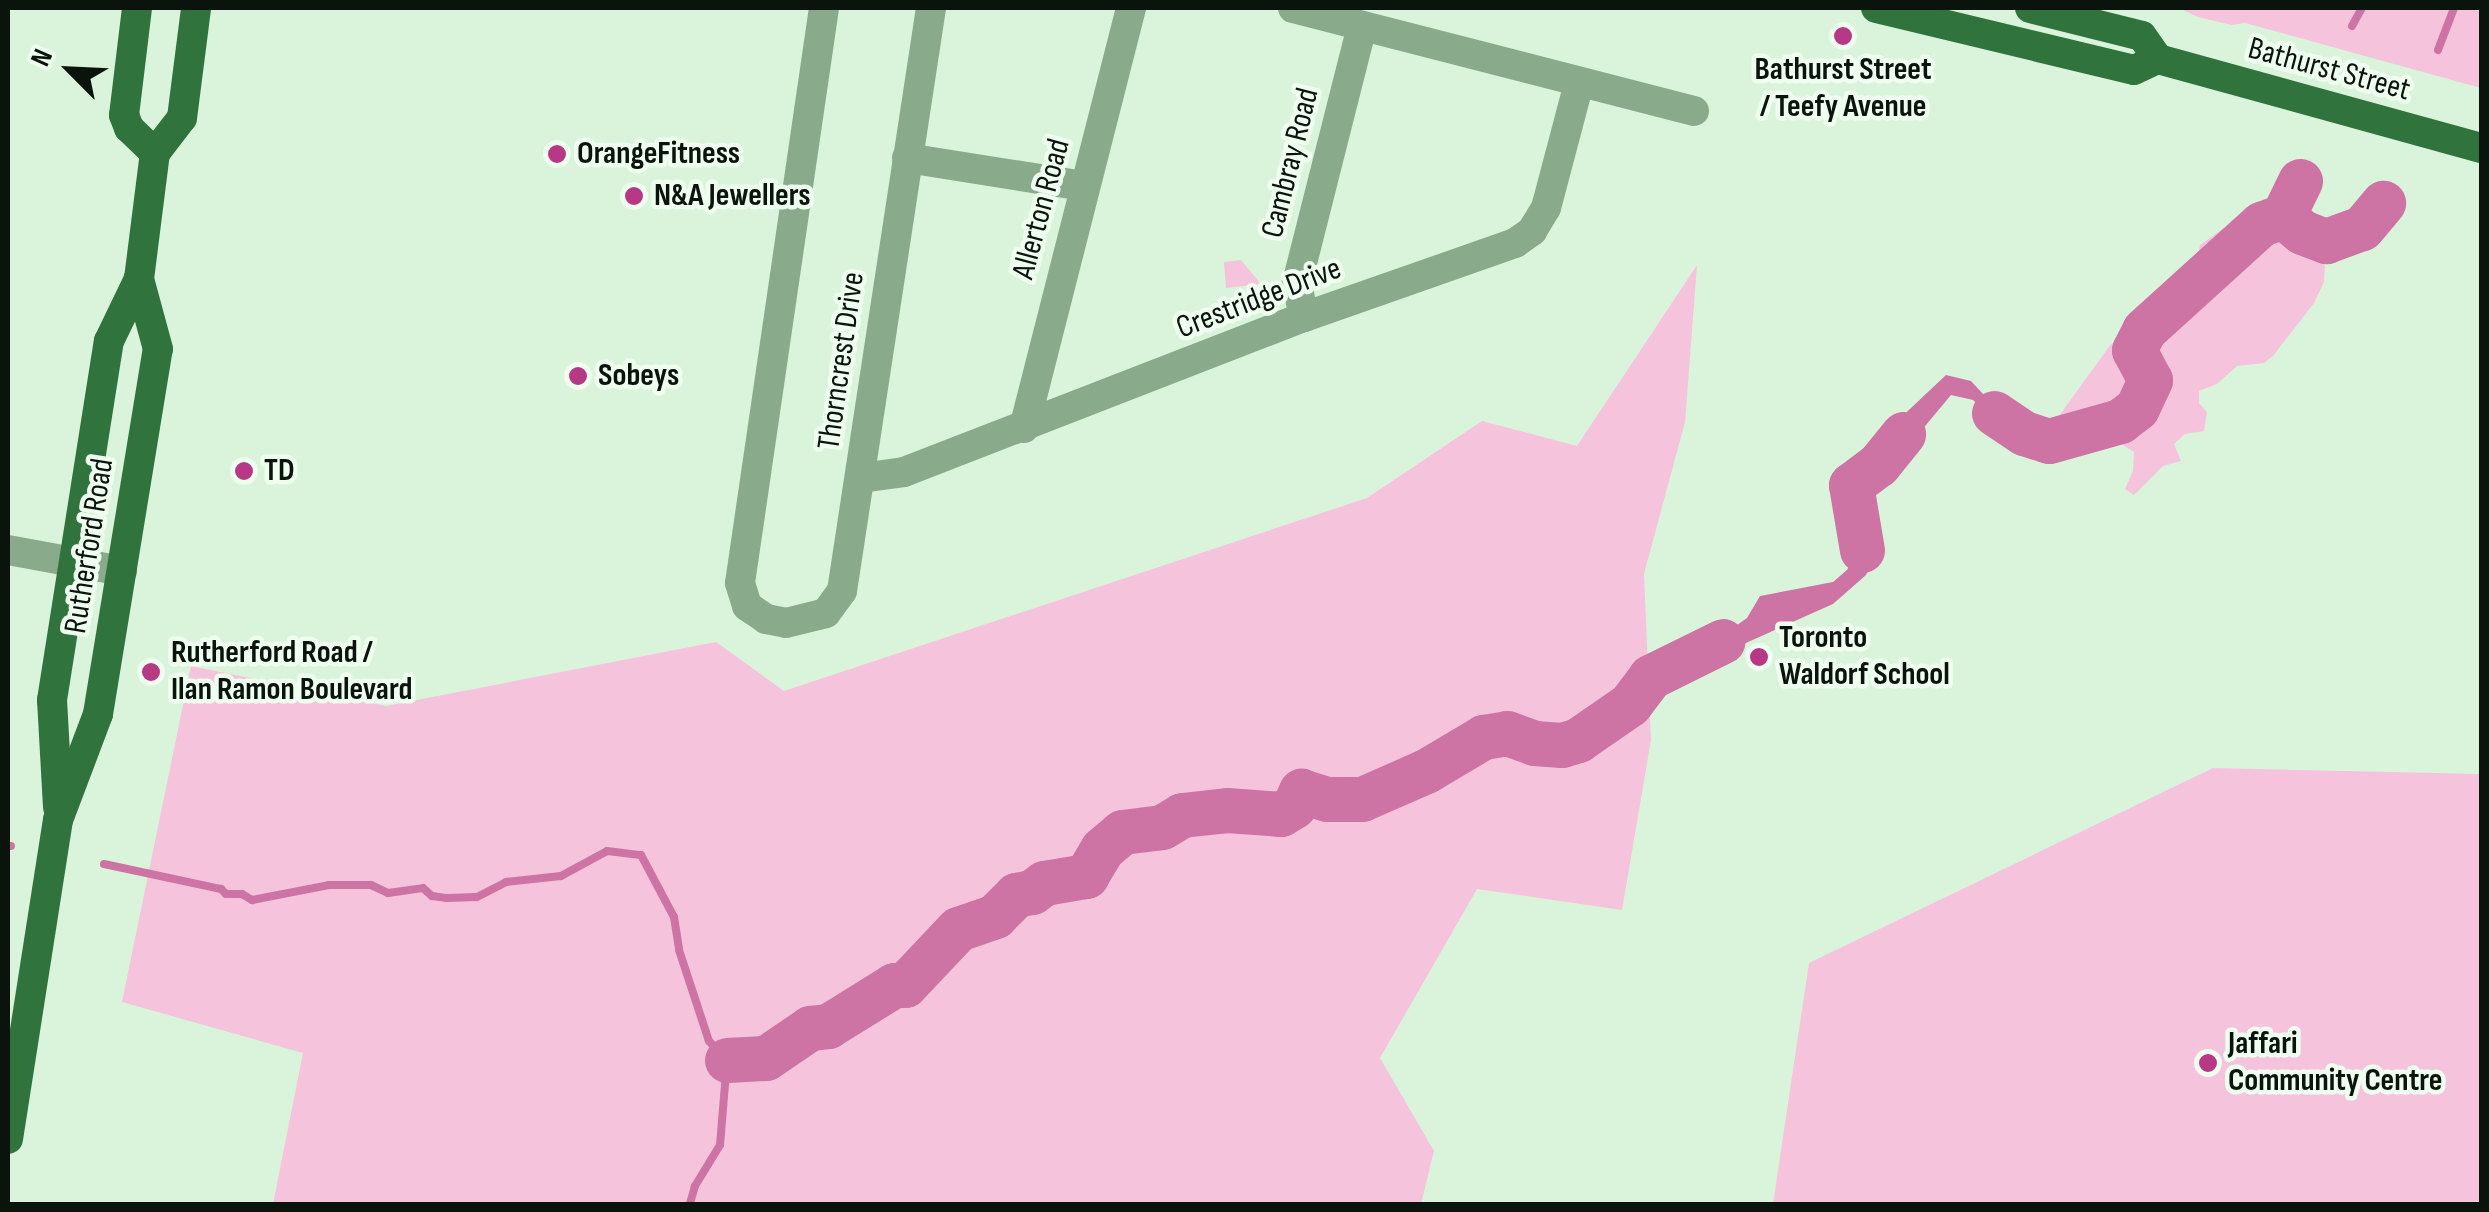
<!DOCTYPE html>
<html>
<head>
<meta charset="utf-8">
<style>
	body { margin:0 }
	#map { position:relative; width:2489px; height:1212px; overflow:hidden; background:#daf4dc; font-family:"Sofia Sans Condensed",sans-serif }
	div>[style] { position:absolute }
	.green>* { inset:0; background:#f5c3dc }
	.water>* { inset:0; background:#ce74a5 }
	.stream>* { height:8px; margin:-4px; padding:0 4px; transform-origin:4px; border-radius:4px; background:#ce74a5 }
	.river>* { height:45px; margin:-22.5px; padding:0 22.5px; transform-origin:22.5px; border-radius:22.5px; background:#ce74a5 }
	.minor>* { height:30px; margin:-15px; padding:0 15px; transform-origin:15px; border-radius:15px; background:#89ab8c }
	.major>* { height:30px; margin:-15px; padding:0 15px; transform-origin:15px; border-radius:15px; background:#31733d }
	.dots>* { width:28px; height:28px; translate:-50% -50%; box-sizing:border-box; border:5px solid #eefeef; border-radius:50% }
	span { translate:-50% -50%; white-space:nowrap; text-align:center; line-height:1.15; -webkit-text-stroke:9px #eefeef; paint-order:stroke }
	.street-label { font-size:32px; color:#0b140c }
	.poi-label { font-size:32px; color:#0b140c; font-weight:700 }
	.left { translate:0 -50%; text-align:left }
	.frame { position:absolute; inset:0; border:10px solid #0b140c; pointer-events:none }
	.north { position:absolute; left:20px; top:20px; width:100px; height:100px; -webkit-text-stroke:8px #eefeef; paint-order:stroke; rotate:294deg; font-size:28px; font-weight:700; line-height:40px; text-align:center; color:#0b140c }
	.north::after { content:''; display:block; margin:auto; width:35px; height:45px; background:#0b140c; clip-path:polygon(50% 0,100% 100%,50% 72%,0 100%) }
</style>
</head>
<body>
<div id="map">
	<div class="green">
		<i style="clip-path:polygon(2179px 8px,2481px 8px,2481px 88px,2245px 23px,2232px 25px,2198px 17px)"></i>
		<i style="clip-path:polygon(2295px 194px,2298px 212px,2308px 226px,2339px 228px,2358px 222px,2362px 235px,2325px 262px,2324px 282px,2314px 303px,2273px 356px,2264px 363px,2237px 366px,2217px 384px,2199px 391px,2199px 403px,2207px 412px,2204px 431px,2185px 434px,2174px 444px,2181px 461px,2163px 466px,2134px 495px,2125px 489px,2133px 471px,2134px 452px,2115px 440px,2110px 430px,2047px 450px,2046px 434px,2111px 344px,2137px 335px,2142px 325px,2156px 318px,2197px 263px,2200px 245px,2242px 215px,2273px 209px)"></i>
		<i style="clip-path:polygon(1241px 260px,1261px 284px,1226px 288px,1224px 262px)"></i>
		<i style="clip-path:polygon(1697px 265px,1685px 422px,1644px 574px,1651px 740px,1622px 910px,1477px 889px,1380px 1058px,1434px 1151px,1421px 1204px,273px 1204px,303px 1053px,122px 1002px,191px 666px,386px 706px,716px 642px,784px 691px,1367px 498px,1482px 421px,1577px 446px)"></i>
		<i style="clip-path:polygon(2213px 768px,2481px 774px,2481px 1204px,1773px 1204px,1809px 963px)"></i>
	</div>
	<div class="water">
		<i style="clip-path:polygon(1946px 375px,1971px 381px,1997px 409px,2046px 434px,2047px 450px,2022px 444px,1973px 400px,1951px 395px,1866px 497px,1867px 533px,1874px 557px,1866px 575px,1833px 604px,1728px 651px,1700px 670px,1678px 678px,1669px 674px,1672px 657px,1702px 650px,1747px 618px,1760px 596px,1833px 582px,1847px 570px,1858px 551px,1842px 515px,1862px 475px,1861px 461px,1879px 457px,1893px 439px,1894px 424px)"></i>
	</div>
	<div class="stream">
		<i style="left:2352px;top:26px;width:21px;rotate:-61deg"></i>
		<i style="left:2438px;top:50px;width:45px;rotate:-69.1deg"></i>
		<i style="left:8px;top:846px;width:3px"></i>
		<i style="left:104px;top:864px;width:120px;rotate:12.1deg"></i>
		<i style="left:221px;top:889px;width:7px;rotate:45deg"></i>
		<i style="left:226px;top:894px;width:16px"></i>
		<i style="left:242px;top:894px;width:12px;rotate:31deg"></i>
		<i style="left:252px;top:900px;width:78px;rotate:-11deg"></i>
		<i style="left:329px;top:885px;width:42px"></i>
		<i style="left:371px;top:885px;width:19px;rotate:25deg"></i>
		<i style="left:388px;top:893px;width:35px;rotate:-8deg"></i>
		<i style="left:423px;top:888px;width:12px;rotate:42deg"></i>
		<i style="left:432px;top:896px;width:15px;rotate:8deg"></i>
		<i style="left:447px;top:898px;width:30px;rotate:-2deg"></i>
		<i style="left:477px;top:897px;width:33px;rotate:-27deg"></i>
		<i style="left:506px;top:882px;width:55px;rotate:-6.2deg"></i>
		<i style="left:561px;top:876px;width:52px;rotate:-28.5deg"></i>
		<i style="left:607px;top:851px;width:34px;rotate:7deg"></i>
		<i style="left:641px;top:855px;width:70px;rotate:62deg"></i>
		<i style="left:674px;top:917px;width:33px;rotate:81deg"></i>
		<i style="left:679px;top:950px;width:96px;rotate:71.8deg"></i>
		<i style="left:709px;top:1041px;width:26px;rotate:47deg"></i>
		<i style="left:727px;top:1060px;width:85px;rotate:94.7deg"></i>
		<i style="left:720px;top:1145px;width:48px;rotate:121.4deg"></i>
		<i style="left:695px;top:1186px;width:19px;rotate:106deg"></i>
	</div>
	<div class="river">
		<i style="left:2283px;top:216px;width:25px;rotate:40deg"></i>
		<i style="left:2302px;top:232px;width:26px;rotate:21deg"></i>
		<i style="left:2326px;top:241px;width:38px;rotate:-20deg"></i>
		<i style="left:2362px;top:228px;width:33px;rotate:-50deg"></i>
		<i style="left:1994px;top:413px;width:36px;rotate:34deg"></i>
		<i style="left:2024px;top:433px;width:26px;rotate:18deg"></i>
		<i style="left:2049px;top:441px;width:74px;rotate:-15.7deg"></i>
		<i style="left:2120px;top:421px;width:21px;rotate:-37deg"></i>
		<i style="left:2137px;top:408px;width:31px;rotate:-65deg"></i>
		<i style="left:2150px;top:380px;width:34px;rotate:-118deg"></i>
		<i style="left:2134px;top:350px;width:22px;rotate:-63deg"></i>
		<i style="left:2144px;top:330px;width:158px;rotate:-42.2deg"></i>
		<i style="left:2261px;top:224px;width:23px;rotate:-20deg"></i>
		<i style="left:2283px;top:216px;width:39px;rotate:-64deg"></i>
		<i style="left:1862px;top:550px;width:66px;rotate:-99.6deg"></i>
		<i style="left:1851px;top:485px;width:34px;rotate:-37deg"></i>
		<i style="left:1878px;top:465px;width:40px;rotate:-51deg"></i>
		<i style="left:727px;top:1060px;width:39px;rotate:-3deg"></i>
		<i style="left:766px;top:1058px;width:53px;rotate:-34.3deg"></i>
		<i style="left:810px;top:1028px;width:18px;rotate:-6deg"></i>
		<i style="left:828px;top:1026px;width:78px;rotate:-31.8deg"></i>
		<i style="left:894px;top:985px;width:11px"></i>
		<i style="left:905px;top:985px;width:77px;rotate:-46.6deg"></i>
		<i style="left:958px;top:929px;width:39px;rotate:-19deg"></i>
		<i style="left:995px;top:916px;width:30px;rotate:-45deg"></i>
		<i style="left:1016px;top:895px;width:16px;rotate:-11deg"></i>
		<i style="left:1032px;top:892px;width:15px;rotate:-37deg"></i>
		<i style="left:1044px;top:883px;width:43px;rotate:-9.5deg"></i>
		<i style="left:1086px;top:876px;width:31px;rotate:-59deg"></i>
		<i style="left:1102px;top:849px;width:26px;rotate:-40deg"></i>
		<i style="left:1122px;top:832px;width:40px;rotate:-7.1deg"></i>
		<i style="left:1162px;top:827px;width:23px;rotate:-31deg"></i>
		<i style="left:1182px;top:815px;width:45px;rotate:-6.3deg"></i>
		<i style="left:1227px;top:810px;width:54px;rotate:4.2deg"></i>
		<i style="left:1281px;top:814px;width:15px;rotate:-32deg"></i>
		<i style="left:1294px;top:806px;width:17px;rotate:-65deg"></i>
		<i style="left:1301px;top:791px;width:27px;rotate:17deg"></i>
		<i style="left:1327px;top:799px;width:35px"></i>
		<i style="left:1362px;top:799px;width:70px;rotate:-23.6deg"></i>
		<i style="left:1426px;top:771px;width:66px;rotate:-30.8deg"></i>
		<i style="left:1483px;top:737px;width:24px;rotate:-9deg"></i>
		<i style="left:1507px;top:733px;width:29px;rotate:20deg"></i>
		<i style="left:1534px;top:743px;width:28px;rotate:4deg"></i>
		<i style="left:1562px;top:745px;width:17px;rotate:-17deg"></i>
		<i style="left:1578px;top:740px;width:63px;rotate:-34.7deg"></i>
		<i style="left:1630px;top:704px;width:34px;rotate:-53deg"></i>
		<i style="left:1650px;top:677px;width:81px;rotate:-26.3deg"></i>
	</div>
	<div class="minor">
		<i style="left:824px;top:8px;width:581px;rotate:98.31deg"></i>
		<i style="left:740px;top:583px;width:24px;rotate:73deg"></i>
		<i style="left:747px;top:606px;width:23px;rotate:34deg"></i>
		<i style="left:766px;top:619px;width:20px;rotate:11deg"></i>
		<i style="left:786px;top:623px;width:41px;rotate:-14deg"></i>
		<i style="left:826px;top:613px;width:27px;rotate:-54deg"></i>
		<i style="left:842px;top:591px;width:590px;rotate:-81.32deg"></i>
		<i style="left:1293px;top:8px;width:414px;rotate:14.4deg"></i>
		<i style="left:907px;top:158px;width:178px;rotate:9deg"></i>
		<i style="left:1304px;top:317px;width:35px;rotate:-102deg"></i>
		<i style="left:1297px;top:283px;width:265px;rotate:-75.8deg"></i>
		<i style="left:1024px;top:428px;width:433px;rotate:-75.7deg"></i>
		<i style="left:861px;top:478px;width:43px;rotate:-7.9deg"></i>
		<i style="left:904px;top:472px;width:429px;rotate:-21.2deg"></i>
		<i style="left:1304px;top:317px;width:224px;rotate:-19.3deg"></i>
		<i style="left:1515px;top:243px;width:21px;rotate:-35deg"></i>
		<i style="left:1532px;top:231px;width:27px;rotate:-59deg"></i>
		<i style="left:1546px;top:208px;width:129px;rotate:-75.2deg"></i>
		<i style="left:8px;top:550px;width:116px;rotate:10.4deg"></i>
	</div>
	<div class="major">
		<i style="left:137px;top:8px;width:108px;rotate:96.9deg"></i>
		<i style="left:124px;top:115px;width:14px;rotate:69deg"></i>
		<i style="left:129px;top:128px;width:36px;rotate:44deg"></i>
		<i style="left:1876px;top:8px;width:265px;rotate:13.5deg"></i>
		<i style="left:2134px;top:70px;width:26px;rotate:-25deg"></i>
		<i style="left:2158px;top:59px;width:336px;rotate:15.4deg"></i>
		<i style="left:2030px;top:8px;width:115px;rotate:14deg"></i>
		<i style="left:2142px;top:36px;width:28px;rotate:55deg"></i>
		<i style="left:58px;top:807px;width:107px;rotate:-93.2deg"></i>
		<i style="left:52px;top:700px;width:363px;rotate:-81deg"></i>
		<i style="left:109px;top:341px;width:69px;rotate:-64.2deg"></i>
		<i style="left:139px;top:279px;width:127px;rotate:-82.8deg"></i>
		<i style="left:155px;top:153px;width:44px;rotate:-52.4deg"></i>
		<i style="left:182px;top:118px;width:111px;rotate:-82.7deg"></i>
		<i style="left:8px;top:1139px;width:323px;rotate:-81.1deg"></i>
		<i style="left:58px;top:820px;width:113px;rotate:-69.3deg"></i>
		<i style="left:98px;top:714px;width:370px;rotate:-80.7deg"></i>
		<i style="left:158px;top:349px;width:73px;rotate:-105.2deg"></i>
	</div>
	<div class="dots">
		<i style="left:1843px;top:36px;background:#b73885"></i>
		<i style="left:557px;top:154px;background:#b73885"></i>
		<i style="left:634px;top:196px;background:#b73885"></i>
		<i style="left:578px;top:376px;background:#b73885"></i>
		<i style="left:244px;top:471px;background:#b73885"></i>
		<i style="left:1759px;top:657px;background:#b73885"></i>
		<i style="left:151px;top:672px;background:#b73885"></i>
		<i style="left:2208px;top:1063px;background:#b73885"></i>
	</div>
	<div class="street-label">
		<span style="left:2329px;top:70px;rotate:15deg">Bathurst Street</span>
		<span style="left:1291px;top:163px;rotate:-76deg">Cambray Road</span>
		<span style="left:1042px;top:209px;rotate:-75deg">Allerton Road</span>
		<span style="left:1259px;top:299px;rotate:-21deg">Crestridge Drive</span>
		<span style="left:842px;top:361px;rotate:-82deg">Thorncrest Drive</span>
		<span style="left:90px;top:546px;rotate:-81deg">Rutherford Road</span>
	</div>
	<div class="poi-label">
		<span style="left:1843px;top:89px">Bathurst Street<br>/ Teefy Avenue</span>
		<span class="left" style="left:577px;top:154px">OrangeFitness</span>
		<span class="left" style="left:654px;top:196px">N&amp;A Jewellers</span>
		<span class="left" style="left:598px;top:376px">Sobeys</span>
		<span class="left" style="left:264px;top:471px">TD</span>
		<span class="left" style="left:1779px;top:657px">Toronto<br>Waldorf School</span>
		<span class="left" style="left:171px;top:672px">Rutherford Road /<br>Ilan Ramon Boulevard</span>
		<span class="left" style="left:2228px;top:1063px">Jaffari<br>Community Centre</span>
	</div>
	<div class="frame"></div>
	<div class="north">N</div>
</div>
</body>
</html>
